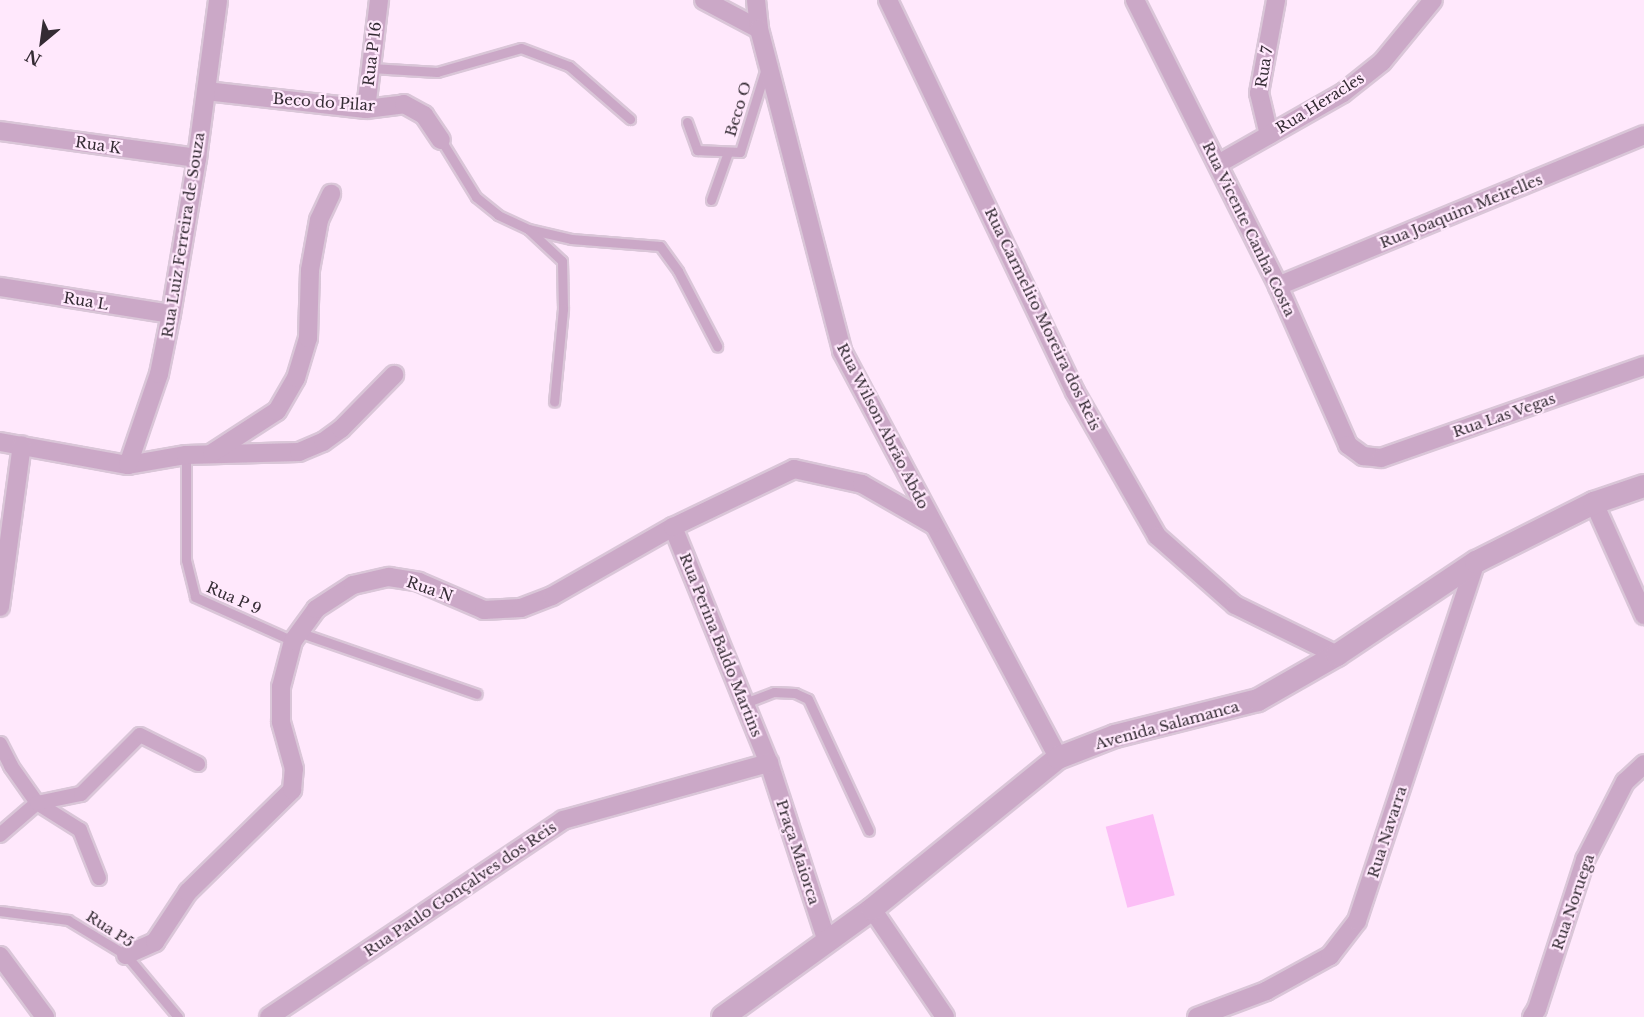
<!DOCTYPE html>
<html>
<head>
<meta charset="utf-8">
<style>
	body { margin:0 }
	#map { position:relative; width:1644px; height:1017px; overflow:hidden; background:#ffe8fc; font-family:"Libre Baskerville",serif }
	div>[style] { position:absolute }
	.green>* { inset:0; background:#fcbef6; transform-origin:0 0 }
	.roads { filter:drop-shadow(2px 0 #dac6d8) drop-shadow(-2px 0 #dac6d8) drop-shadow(0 2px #dac6d8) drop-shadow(0 -2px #dac6d8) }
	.service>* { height:9px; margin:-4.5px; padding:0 4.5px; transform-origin:4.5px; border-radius:4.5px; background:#cba8c7 }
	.pedestrian>* { height:14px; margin:-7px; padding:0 7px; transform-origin:7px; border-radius:7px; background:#cba8c7 }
	.minor>* { height:18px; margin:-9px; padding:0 9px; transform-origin:9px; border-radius:9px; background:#cba8c7 }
	.tertiary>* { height:22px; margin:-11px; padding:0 11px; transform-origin:11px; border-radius:11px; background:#cba8c7 }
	span { translate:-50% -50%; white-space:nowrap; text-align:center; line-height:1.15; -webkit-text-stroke:4.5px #ffe8fc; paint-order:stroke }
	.street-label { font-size:15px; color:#342b33 }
	.north { position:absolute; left:12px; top:12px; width:60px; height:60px; -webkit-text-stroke:4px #ffe8fc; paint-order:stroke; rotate:209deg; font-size:16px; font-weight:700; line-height:24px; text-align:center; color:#342b33 }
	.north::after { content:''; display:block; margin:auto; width:21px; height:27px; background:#342b33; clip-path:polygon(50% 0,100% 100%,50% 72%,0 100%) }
</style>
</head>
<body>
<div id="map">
	<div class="green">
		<i style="left:1153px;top:814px;width:84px;height:49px;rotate:75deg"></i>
	</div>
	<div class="roads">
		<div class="service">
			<i style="left:371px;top:68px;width:66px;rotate:3.5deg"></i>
			<i style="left:437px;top:72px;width:87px;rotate:-15.9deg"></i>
			<i style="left:521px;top:48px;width:51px;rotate:20.6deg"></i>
			<i style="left:569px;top:66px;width:81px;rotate:41deg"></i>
			<i style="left:687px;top:122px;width:30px;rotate:70deg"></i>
			<i style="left:697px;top:150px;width:43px;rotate:2.7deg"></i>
			<i style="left:740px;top:152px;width:88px;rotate:-72.8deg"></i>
			<i style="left:441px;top:140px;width:67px;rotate:58.4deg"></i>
			<i style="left:476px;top:197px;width:28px;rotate:39deg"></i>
			<i style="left:498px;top:215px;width:33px;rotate:25deg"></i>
			<i style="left:528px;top:229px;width:44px;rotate:13.1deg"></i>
			<i style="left:571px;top:239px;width:89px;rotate:4.5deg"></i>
			<i style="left:660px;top:246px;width:31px;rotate:54deg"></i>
			<i style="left:678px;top:271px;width:85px;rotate:62.5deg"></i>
			<i style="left:711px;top:200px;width:51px;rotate:-70.5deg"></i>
			<i style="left:529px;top:230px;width:45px;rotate:43.2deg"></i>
			<i style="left:562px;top:261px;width:48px;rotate:88.8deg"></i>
			<i style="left:563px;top:309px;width:93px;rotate:95.5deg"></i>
			<i style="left:186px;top:455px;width:105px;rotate:90deg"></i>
			<i style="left:186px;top:560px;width:38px;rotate:76deg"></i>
			<i style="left:195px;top:597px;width:107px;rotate:24.2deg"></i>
			<i style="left:298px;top:632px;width:189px;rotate:19.1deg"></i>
			<i style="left:745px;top:703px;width:31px;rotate:-21deg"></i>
			<i style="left:774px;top:692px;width:21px;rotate:3deg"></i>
			<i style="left:795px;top:693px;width:14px;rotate:25deg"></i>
			<i style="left:808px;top:699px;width:145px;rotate:65.2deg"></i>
			<i style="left:0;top:911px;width:69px;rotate:7.5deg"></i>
			<i style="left:68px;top:920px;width:68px;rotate:31.1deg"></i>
			<i style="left:126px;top:955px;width:81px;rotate:50deg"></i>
		</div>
		<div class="pedestrian">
			<i style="left:0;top:744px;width:25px;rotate:63deg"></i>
			<i style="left:11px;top:766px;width:45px;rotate:54.9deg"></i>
			<i style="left:37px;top:803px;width:49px;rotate:139.1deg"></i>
			<i style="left:99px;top:878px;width:52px;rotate:-111.6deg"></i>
			<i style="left:80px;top:830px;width:51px;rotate:-147.9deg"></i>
			<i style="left:37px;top:803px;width:45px;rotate:-11.6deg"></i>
			<i style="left:81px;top:794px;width:83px;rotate:-45deg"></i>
			<i style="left:140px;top:735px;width:65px;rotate:26.6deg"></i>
		</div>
		<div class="minor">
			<i style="left:704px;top:0;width:62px;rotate:27.8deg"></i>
			<i style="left:756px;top:0;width:29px;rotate:84deg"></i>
			<i style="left:759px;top:29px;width:333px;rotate:75.5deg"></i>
			<i style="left:842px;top:351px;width:461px;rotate:62deg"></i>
			<i style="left:888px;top:0;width:434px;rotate:64.5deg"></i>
			<i style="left:1075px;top:392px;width:166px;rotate:60.3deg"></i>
			<i style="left:1157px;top:536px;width:104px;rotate:41.5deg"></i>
			<i style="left:1235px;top:605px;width:114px;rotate:26.1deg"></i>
			<i style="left:1135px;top:0;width:320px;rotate:63.4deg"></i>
			<i style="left:1278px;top:286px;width:174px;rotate:66.2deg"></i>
			<i style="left:1348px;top:445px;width:19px;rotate:36deg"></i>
			<i style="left:1363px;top:456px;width:18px;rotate:6deg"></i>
			<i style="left:1381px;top:458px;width:279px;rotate:-19.3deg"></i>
			<i style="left:206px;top:91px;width:161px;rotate:6.4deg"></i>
			<i style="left:366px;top:109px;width:38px;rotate:-7deg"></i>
			<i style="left:404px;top:104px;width:23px;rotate:29deg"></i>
			<i style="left:424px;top:115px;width:30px;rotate:56deg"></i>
			<i style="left:366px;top:109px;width:110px;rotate:-83.2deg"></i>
			<i style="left:0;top:131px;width:199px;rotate:7.8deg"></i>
			<i style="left:1269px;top:135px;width:43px;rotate:-103.4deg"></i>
			<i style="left:1259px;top:93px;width:95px;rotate:-79.6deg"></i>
			<i style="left:1218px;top:164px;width:144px;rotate:-29.6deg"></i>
			<i style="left:1343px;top:93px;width:50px;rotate:-38.5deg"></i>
			<i style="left:1382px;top:62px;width:80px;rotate:-50.6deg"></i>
			<i style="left:1278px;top:286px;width:396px;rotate:-22.4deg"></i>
			<i style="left:0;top:287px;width:173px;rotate:9deg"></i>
			<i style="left:0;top:442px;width:130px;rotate:10.2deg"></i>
			<i style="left:128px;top:465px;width:59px;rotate:-9.8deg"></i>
			<i style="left:186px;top:455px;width:113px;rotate:-1.5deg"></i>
			<i style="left:299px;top:452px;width:26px;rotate:-23deg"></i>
			<i style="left:323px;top:442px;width:22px;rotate:-36deg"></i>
			<i style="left:341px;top:429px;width:76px;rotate:-45.5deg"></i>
			<i style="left:212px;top:453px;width:77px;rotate:-32.9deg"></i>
			<i style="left:277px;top:411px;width:38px;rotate:-60deg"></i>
			<i style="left:296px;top:378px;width:42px;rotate:-73.3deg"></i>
			<i style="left:308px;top:338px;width:68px;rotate:-88.3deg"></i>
			<i style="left:310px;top:270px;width:51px;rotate:-79.8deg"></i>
			<i style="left:319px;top:220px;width:29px;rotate:-65deg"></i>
			<i style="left:128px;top:465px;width:96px;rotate:-71.2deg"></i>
			<i style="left:159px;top:374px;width:61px;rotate:-78.7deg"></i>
			<i style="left:171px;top:314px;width:158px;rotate:-80.5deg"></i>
			<i style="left:197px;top:158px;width:159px;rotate:-82.4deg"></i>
			<i style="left:1594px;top:503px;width:123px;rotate:65.9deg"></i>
			<i style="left:673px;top:527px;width:255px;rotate:67.9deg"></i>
			<i style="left:769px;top:763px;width:188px;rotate:72deg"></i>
			<i style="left:0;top:607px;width:163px;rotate:-82.3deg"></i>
			<i style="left:872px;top:909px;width:130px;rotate:55.9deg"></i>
			<i style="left:126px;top:955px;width:32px;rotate:-24deg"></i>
			<i style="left:155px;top:942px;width:60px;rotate:-56.6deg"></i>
			<i style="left:188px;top:892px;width:146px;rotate:-44.4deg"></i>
			<i style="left:292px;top:790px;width:21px;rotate:-85deg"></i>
			<i style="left:294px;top:769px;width:49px;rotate:-105.5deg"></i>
			<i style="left:281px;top:722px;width:35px;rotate:-90deg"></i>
			<i style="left:281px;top:687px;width:48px;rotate:-75.4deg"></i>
			<i style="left:293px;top:641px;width:39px;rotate:-54deg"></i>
			<i style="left:316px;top:609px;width:44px;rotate:-33deg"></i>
			<i style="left:353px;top:585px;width:37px;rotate:-13deg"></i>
			<i style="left:389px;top:577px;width:30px;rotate:9deg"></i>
			<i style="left:419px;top:582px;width:71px;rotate:23.3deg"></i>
			<i style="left:484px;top:610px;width:37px;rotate:-3deg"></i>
			<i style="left:521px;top:608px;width:33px;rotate:-21deg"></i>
			<i style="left:552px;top:596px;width:139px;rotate:-29.7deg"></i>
			<i style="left:673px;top:527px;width:134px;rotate:-25.6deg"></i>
			<i style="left:794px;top:469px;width:70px;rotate:12.4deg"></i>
			<i style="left:862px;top:484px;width:81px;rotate:29.7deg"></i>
			<i style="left:0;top:956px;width:76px;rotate:53.6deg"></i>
			<i style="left:269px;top:1017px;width:354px;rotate:-33.8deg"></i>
			<i style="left:563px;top:820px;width:214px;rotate:-15.5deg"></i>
			<i style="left:1197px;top:1017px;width:74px;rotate:-20.6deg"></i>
			<i style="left:1266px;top:991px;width:73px;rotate:-28.7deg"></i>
			<i style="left:1330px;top:956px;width:44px;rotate:-52.4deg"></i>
			<i style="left:1357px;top:921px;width:378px;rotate:-71.7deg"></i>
			<i style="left:1532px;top:1017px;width:9px;rotate:-58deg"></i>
			<i style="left:1537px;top:1009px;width:157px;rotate:-72.1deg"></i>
			<i style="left:1585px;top:860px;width:88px;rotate:-62.9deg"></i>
			<i style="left:1625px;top:782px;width:26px;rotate:-43deg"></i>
		</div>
		<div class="tertiary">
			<i style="left:723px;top:1017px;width:184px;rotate:-35.9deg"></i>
			<i style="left:872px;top:909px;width:240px;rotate:-39.1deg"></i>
			<i style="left:1058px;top:758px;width:61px;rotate:-21.1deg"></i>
			<i style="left:1115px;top:736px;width:147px;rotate:-14.1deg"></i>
			<i style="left:1258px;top:700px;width:91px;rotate:-29.7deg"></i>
			<i style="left:1337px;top:655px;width:167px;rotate:-33.8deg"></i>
			<i style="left:1476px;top:562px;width:132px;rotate:-26.6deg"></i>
			<i style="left:1594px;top:503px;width:53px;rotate:-18.8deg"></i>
		</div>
	</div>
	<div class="street-label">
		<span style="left:372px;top:54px;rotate:-83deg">Rua P 16</span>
		<span style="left:1264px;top:67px;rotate:-81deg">Rua 7</span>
		<span style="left:324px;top:102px;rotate:4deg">Beco do Pilar</span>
		<span style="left:1320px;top:103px;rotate:-32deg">Rua Heracles</span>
		<span style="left:738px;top:109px;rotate:-73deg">Beco O</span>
		<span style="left:98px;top:145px;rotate:8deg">Rua K</span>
		<span style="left:1461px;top:211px;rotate:-22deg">Rua Joaquim Meirelles</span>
		<span style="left:1249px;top:229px;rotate:64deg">Rua Vicente Canha Costa</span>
		<span style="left:183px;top:235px;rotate:-81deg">Rua Luiz Ferreira de Souza</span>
		<span style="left:86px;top:301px;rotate:9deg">Rua L</span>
		<span style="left:1043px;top:319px;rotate:64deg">Rua Carmelito Moreira dos Reis</span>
		<span style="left:1504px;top:415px;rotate:-19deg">Rua Las Vegas</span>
		<span style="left:883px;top:426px;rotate:63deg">Rua Wilson Abrão Abdo</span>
		<span style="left:430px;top:589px;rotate:19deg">Rua N</span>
		<span style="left:234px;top:598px;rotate:24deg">Rua P 9</span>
		<span style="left:721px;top:645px;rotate:68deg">Rua Perina Baldo Martins</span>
		<span style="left:1167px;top:725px;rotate:-15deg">Avenida Salamanca</span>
		<span style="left:1387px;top:832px;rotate:-72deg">Rua Navarra</span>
		<span style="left:798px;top:852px;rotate:72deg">Praça Maiorca</span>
		<span style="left:460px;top:889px;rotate:-34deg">Rua Paulo Gonçalves dos Reis</span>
		<span style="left:1573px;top:902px;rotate:-71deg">Rua Noruega</span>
		<span style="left:110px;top:929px;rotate:33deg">Rua P5</span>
	</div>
	<div class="north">N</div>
</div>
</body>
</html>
